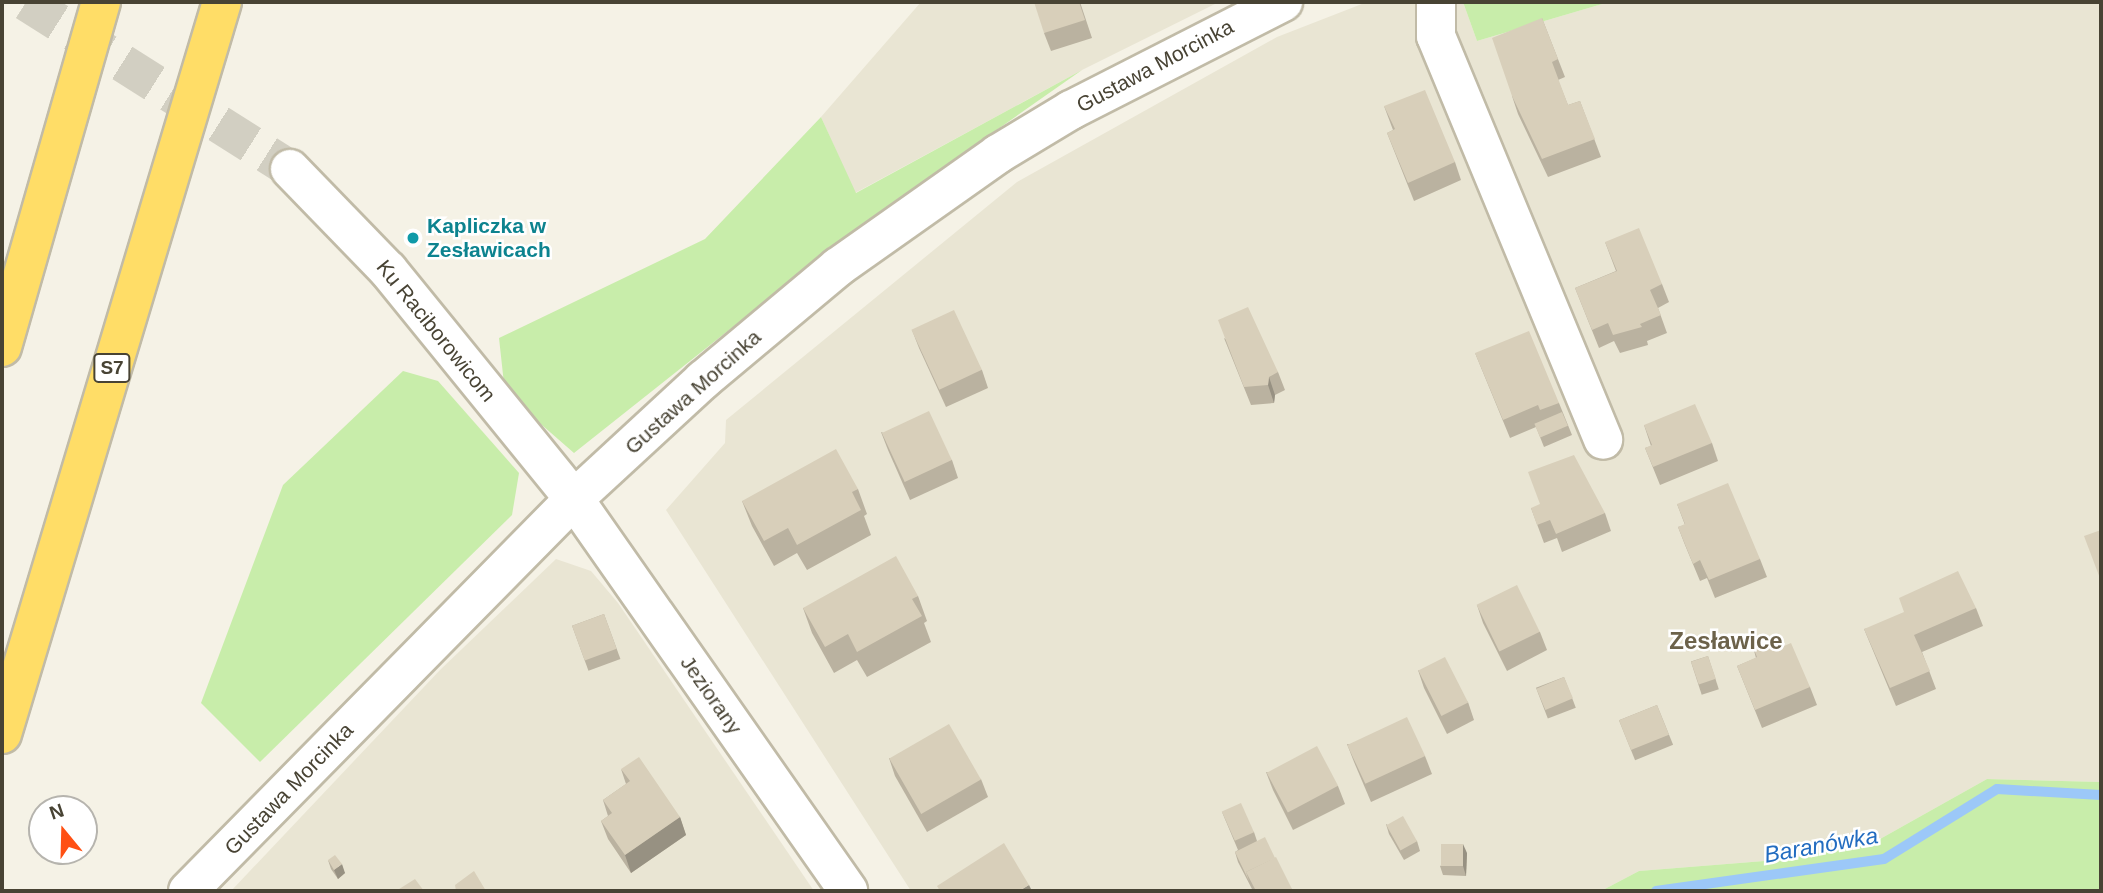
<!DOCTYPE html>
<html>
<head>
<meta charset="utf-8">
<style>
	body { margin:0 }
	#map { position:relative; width:2103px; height:893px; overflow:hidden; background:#f5f2e6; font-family:Helvetica,sans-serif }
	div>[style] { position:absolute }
	.residential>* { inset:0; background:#e9e5d3 }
	.green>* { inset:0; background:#c8edaa }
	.stream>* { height:10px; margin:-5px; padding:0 5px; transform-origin:5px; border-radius:5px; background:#9cc8f8 }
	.minor-tunnel>* { height:38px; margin-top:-19px; transform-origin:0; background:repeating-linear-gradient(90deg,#d2cfc2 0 38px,transparent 0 57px) }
	.roads { filter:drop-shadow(2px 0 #c1bba7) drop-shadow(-2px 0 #c1bba7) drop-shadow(0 2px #c1bba7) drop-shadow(0 -2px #c1bba7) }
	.minor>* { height:38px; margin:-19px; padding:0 19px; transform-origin:19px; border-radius:19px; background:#fff }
	.highway>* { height:38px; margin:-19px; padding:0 19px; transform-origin:19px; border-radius:19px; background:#ffdd67 }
	.wall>* { inset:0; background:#bab2a0; transform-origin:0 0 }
	.shaded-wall>* { inset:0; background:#979182 }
	.building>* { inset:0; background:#d8cfba; transform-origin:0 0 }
	.dots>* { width:19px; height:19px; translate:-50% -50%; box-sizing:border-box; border:4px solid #fff; border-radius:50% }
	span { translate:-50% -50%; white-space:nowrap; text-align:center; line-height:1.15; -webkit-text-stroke:5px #fff; paint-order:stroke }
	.shield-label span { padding:2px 5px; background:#fff; border:2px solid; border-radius:5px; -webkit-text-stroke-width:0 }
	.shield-label { font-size:19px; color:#484334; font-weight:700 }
	.street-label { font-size:21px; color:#484334 }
	.culture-label { font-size:21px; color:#0d838f; font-weight:700 }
	.left { translate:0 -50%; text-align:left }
	.water-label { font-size:23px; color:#226cc0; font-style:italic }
	.quarter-label { font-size:24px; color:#6c624a; font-weight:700 }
	.frame { position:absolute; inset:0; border:4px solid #484334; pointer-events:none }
	.north { position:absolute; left:28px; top:795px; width:70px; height:70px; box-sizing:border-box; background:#fff; border:2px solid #b6b4ae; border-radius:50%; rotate:341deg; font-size:19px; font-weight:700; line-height:28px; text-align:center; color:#484334 }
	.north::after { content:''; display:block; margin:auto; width:24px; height:32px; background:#ff5013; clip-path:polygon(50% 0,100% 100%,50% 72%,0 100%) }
</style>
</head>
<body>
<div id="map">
	<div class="residential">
		<i style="clip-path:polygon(921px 2px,1219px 2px,1082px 70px,855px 193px,821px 117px)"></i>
		<i style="clip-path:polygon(1367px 2px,1463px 2px,1477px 41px,1609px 2px,2101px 2px,2101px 782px,1987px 779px,1880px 839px,1790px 859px,1639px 871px,1601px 891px,911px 891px,666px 510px,725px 443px,726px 420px,1017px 182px,1277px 37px)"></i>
		<i style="clip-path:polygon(556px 559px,591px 571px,618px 603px,814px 891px,231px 891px,440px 670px)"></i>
	</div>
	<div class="green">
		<i style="clip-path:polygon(1463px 2px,1609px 2px,1477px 41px)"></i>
		<i style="clip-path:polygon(1082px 70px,864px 223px,574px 453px,505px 393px,499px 338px,705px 239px,821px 117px,856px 193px)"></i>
		<i style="clip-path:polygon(403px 371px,438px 381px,519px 473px,512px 515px,260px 762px,201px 703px,283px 485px)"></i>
		<i style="clip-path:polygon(1987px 779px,2101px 782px,2101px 891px,1601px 891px,1639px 871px,1790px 859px,1880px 839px)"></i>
	</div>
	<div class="stream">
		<i style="left:1656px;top:891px;width:230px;rotate:-8deg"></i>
		<i style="left:1884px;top:859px;width:133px;rotate:-31.8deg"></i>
		<i style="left:1997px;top:789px;width:104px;rotate:3.3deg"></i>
	</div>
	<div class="minor-tunnel">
		<i style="left:26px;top:2px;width:312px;rotate:32.3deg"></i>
	</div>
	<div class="roads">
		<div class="minor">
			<i style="left:1436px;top:2px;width:34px;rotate:90deg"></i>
			<i style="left:1436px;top:36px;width:437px;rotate:67.5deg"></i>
			<i style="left:290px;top:169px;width:141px;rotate:45.9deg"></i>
			<i style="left:388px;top:270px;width:295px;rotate:50.9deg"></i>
			<i style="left:574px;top:499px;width:478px;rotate:55deg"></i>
			<i style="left:188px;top:891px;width:550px;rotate:-45.44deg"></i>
			<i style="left:574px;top:499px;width:176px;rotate:-42.7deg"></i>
			<i style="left:703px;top:380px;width:176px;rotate:-39.9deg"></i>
			<i style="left:838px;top:267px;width:196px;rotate:-35.2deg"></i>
			<i style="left:998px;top:154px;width:85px;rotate:-31.1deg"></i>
			<i style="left:1071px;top:110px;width:238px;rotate:-27deg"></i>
		</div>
		<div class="highway">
			<i style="left:2px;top:347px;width:359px;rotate:-74deg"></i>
			<i style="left:2px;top:734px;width:764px;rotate:-73.27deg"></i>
		</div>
	</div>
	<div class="wall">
		<i style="clip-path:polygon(1080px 2px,1092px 38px,1051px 51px,1044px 33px)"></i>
		<i style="clip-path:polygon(1542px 18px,1565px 77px,1558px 80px,1568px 105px,1580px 101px,1601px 157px,1548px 177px,1518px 114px,1512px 96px)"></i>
		<i style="clip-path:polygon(1384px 106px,1455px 162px,1461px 180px,1414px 201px,1387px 133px,1393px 130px)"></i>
		<i style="clip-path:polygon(1605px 242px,1662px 284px,1669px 302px,1658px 308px,1667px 333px,1647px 341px,1648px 345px,1620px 353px,1614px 341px,1599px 348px,1575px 288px,1616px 271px)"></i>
		<i style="clip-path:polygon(912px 330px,982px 370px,988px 388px,946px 407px,919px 348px)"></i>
		<i style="clip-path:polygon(1224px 338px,1278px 372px,1285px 390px,1275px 395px,1274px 403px,1251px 405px)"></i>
		<i style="clip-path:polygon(1475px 353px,1559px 403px,1572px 435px,1544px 447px,1536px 427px,1510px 438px)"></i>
		<i style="clip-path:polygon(1644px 425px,1712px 443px,1718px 461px,1660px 485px,1645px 448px,1651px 446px)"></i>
		<i style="clip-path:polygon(881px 432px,952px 460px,958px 478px,910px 500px,888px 450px)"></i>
		<i style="clip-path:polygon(858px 489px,867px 514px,864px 516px,871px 535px,807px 570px,797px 553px,774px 566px,752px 526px,742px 501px)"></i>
		<i style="clip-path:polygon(1677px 504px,1760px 559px,1767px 577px,1715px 598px,1707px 578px,1700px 581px,1685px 545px,1678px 527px,1685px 525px)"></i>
		<i style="clip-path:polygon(1531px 508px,1605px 513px,1611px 531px,1562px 552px,1557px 538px,1544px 543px)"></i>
		<i style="clip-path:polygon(918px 596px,927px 621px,924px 623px,931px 642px,867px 677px,857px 660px,834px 673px,812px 633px,803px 608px)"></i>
		<i style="clip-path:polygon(1477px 605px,1540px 632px,1547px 650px,1507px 671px,1483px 623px)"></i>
		<i style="clip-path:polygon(1976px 608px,1983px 626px,1922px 652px,1936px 689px,1896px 706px,1864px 629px)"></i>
		<i style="left:604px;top:614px;width:48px;height:34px;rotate:70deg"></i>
		<i style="clip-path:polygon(1753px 647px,1772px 651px,1810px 687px,1817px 705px,1762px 728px,1737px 666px,1756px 658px)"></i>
		<i style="left:1708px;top:656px;width:35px;height:18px;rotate:72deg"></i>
		<i style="clip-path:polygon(1418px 670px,1468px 702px,1474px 720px,1447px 734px,1424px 688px)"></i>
		<i style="left:1564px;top:677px;width:33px;height:30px;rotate:69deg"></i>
		<i style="left:1657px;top:705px;width:43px;height:41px;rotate:68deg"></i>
		<i style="clip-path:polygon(1347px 744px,1425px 756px,1432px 774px,1371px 802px,1354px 762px)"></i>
		<i style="clip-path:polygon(889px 758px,981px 779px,988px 797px,927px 832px,895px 776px)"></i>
		<i style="clip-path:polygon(621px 769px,680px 817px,686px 835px,631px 873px,608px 839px,601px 821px,608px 816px,603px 800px,626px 784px)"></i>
		<i style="clip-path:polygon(1266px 772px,1338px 786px,1345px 804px,1293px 830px,1273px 790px)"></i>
		<i style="clip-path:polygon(1222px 812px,1254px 832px,1257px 841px,1293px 891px,1253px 891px,1238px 862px,1235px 852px,1238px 850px)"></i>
		<i style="clip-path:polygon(1386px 824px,1417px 841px,1420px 851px,1404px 860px,1389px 834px)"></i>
		<i style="clip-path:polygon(1467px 853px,1466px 876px,1443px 875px,1440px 866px)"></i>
		<i style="clip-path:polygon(328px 860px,345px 873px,338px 879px,331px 869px)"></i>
	</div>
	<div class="shaded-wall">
		<i style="clip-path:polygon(1269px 377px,1275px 395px,1274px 403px,1268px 385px)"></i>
		<i style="clip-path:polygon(680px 817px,686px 835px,631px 873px,625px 855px)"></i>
		<i style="clip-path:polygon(1463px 844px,1467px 853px,1466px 876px,1463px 866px)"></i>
		<i style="clip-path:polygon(342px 864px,345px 873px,338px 879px,334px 870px)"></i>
		<i style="clip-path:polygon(1029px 885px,1032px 891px,1019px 891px)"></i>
	</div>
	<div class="building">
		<i style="clip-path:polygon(1034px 2px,1079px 2px,1085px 20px,1044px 33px)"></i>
		<i style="clip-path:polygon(1542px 18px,1558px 59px,1552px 62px,1568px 105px,1580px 101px,1595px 139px,1542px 159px,1512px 96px,1492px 38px)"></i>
		<i style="clip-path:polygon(1425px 90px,1455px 162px,1408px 183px,1387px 133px,1395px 129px,1384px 106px)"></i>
		<i style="clip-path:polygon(1639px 228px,1662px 284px,1650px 290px,1661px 315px,1640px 324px,1642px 327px,1613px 335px,1608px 323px,1592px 330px,1575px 288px,1617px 271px,1605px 242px)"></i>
		<i style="clip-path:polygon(1248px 307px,1278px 372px,1269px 377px,1268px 385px,1244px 387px,1218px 320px)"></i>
		<i style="left:954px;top:310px;width:66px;height:47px;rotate:65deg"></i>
		<i style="clip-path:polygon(1529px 331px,1559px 403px,1540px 410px,1538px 405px,1503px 420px,1475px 353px)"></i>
		<i style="clip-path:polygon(1695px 404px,1712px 443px,1653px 467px,1645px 448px,1652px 445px,1644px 425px)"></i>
		<i style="left:929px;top:411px;width:54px;height:52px;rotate:65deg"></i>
		<i style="left:1562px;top:412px;width:15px;height:30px;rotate:67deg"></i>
		<i style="clip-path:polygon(836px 449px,858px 489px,852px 492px,861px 510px,797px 545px,788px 528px,764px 541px,742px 501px)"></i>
		<i style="clip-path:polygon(1574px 455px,1605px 513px,1556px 534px,1550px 520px,1537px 525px,1531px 508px,1540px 504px,1528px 472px)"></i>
		<i style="clip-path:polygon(1728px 483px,1760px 559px,1709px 580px,1700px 560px,1693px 564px,1678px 527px,1685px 524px,1677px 504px)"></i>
		<i style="clip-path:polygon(2101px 530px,2101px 581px,2084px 536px)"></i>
		<i style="clip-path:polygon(896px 556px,918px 596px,912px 599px,922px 616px,857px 652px,848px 634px,825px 647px,803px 608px)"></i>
		<i style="clip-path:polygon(1958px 571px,1976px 608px,1914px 635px,1930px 671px,1890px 688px,1864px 629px,1904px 612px,1899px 598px)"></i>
		<i style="left:1517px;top:585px;width:52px;height:45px;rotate:64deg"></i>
		<i style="left:604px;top:614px;width:37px;height:34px;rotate:70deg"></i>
		<i style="clip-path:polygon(1767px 641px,1772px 651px,1791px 643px,1810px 687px,1755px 710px,1737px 666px,1757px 657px,1753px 647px)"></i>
		<i style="left:1708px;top:656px;width:24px;height:18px;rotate:71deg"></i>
		<i style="left:1445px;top:657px;width:51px;height:30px;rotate:63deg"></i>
		<i style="left:1564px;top:677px;width:23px;height:30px;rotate:67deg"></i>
		<i style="left:1657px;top:705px;width:32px;height:41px;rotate:68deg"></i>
		<i style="left:1407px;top:717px;width:43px;height:66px;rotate:65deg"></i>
		<i style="left:949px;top:724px;width:64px;height:69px;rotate:60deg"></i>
		<i style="left:1317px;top:746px;width:45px;height:57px;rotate:62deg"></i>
		<i style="clip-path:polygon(639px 757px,680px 817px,625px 855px,601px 821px,612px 813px,603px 800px,630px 781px,621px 769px)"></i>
		<i style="left:1241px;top:803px;width:32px;height:21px;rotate:66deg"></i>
		<i style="left:1403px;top:816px;width:29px;height:19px;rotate:61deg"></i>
		<i style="clip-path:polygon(1265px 837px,1275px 858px,1246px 872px,1249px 881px,1235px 852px)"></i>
		<i style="clip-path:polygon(1004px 843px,1029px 885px,1019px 891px,940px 891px,937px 886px)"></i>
		<i style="left:1441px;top:844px;width:22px;height:22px"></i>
		<i style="clip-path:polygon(335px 855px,342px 864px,334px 870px,328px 860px)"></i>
		<i style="clip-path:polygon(1276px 857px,1293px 891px,1256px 891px,1246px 872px)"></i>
		<i style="clip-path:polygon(474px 871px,486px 891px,456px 891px,455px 885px)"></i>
		<i style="clip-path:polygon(415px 879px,424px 891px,396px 891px)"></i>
	</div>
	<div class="dots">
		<i style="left:413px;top:238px;background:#0f9aa8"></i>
	</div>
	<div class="shield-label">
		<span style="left:112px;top:368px">S7</span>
	</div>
	<div class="street-label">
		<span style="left:1155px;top:66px;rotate:-28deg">Gustawa Morcinka</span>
		<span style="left:436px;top:331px;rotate:51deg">Ku Raciborowicom</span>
		<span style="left:693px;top:392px;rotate:-42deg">Gustawa Morcinka</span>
		<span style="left:711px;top:695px;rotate:55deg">Jeziorany</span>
		<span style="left:289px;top:789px;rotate:-46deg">Gustawa Morcinka</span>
	</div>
	<div class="culture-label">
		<span class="left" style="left:427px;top:238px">Kapliczka w<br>Zesławicach</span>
	</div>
	<div class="water-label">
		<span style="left:1821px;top:845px;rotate:-10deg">Baranówka</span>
	</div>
	<div class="quarter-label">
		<span style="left:1726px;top:641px">Zesławice</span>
	</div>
	<div class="frame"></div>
	<div class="north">N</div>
</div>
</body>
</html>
